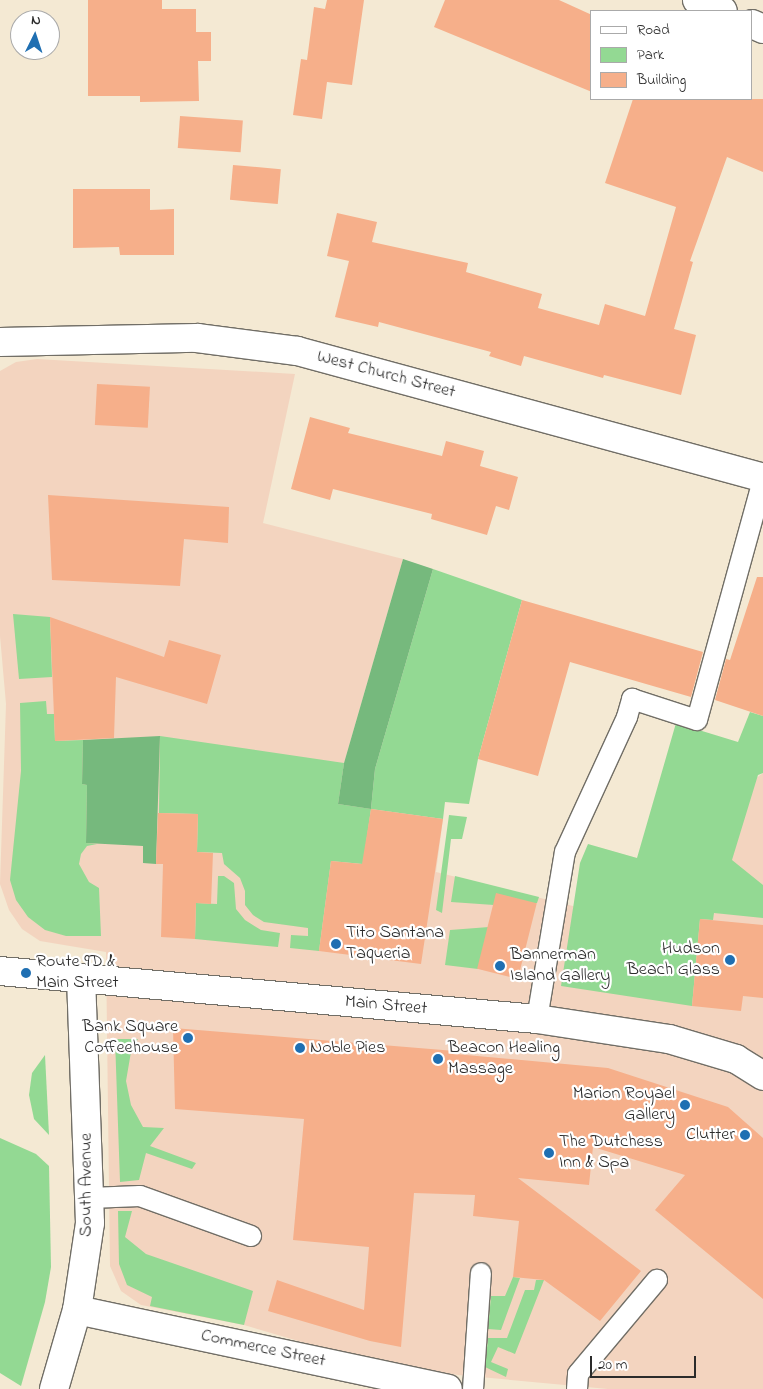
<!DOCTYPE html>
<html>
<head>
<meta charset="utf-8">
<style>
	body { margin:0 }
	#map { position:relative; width:763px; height:1389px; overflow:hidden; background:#f4e9d3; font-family:"Indie Flower",sans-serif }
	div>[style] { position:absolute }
	.built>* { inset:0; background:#f3d4bf }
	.green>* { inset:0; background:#93d993 }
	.forest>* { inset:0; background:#76b97d }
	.building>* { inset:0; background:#f6af8a; transform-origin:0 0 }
	.roads { filter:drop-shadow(1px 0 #716e66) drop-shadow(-1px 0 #716e66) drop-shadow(0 1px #716e66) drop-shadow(0 -1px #716e66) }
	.lane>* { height:20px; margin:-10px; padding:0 10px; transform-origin:10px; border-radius:10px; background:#fff }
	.street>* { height:28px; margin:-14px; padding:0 14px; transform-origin:14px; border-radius:14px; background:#fff }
	.secondary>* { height:28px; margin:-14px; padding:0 14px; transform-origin:14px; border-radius:14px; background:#fff }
	.dots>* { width:14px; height:14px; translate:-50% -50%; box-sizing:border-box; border:2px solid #fff; border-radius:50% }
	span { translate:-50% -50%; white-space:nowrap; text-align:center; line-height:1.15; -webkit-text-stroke:4.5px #fff; paint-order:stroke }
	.street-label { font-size:18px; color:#2b2b2b }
	.poi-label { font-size:18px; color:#2b2b2b }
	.left { translate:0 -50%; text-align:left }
	.right { translate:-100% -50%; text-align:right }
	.legend { position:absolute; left:590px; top:10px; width:162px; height:90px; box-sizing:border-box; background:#fff; border:1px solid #aaa; margin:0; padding:6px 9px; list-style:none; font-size:15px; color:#2b2b2b }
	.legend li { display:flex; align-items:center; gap:10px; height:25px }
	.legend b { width:25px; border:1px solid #aaa }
	.north { position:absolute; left:10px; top:10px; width:50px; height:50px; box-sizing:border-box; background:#fff; border:1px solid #aaa; border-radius:50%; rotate:4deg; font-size:14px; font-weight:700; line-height:20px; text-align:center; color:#2b2b2b }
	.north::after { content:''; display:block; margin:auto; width:18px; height:22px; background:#1f6fb2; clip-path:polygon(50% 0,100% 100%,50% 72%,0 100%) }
	.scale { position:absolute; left:590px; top:1356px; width:106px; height:22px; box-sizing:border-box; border:2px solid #2b2b2b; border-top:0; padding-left:6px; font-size:15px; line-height:18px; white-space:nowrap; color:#2b2b2b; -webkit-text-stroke:4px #fff; paint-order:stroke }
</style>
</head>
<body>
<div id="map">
	<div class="built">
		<i style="clip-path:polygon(37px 359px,295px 374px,263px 523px,403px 559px,344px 763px,338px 804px,443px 819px,436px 872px,581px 908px,597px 847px,647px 861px,763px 773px,763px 1389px,608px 1389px,458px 1375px,336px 1352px,244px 1325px,141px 1305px,121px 1291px,110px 1266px,106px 952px,40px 941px,22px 929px,9px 910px,0 884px,6px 704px,0 636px,0 371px,16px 362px)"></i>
	</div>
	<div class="green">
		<i style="clip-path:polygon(433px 569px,522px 600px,478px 759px,469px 804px,445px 802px,443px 819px,371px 809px,363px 864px,331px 861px,319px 951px,290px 948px,291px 935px,308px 936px,308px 928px,264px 922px,253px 915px,245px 905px,245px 891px,240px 878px,224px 864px,222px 853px,197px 852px,198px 814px,159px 813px,160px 736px,344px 763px,338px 804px,371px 809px,375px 769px)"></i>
		<i style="clip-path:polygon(13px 614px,50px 617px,52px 677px,19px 679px)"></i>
		<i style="clip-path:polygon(46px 701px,47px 714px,54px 714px,55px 741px,83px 740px,82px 784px,87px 785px,86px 843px,97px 844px,87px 846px,81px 854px,79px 864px,89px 882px,99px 888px,101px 936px,66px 936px,45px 930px,28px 917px,16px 900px,10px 880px,21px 771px,20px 703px)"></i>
		<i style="clip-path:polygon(750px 712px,763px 716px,763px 773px,758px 775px,732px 860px,763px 885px,763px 918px,714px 913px,713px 920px,700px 919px,692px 1006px,561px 986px,580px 863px,588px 844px,637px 858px,676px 723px,738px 742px)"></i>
		<i style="clip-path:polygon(449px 815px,467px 817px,462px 839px,451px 839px,442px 913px,436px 910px)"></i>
		<i style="clip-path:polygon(218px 876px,224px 876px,234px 883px,236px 909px,245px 920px,261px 930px,280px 933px,278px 947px,195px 939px,196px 903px,217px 904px)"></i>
		<i style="clip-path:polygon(455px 876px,539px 897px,537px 903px,494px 905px,451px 902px)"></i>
		<i style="clip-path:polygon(489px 927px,478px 969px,445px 965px,450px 930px)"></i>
		<i style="clip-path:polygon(115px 1039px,138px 1039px,131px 1052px,126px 1081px,131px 1105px,143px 1127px,164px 1128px,150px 1146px,196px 1163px,192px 1169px,146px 1153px,139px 1180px,120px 1182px)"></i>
		<i style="clip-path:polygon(45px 1055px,49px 1135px,34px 1119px,29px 1095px,32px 1073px)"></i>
		<i style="clip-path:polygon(0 1138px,36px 1154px,49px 1166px,51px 1267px,45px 1302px,21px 1386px,0 1373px)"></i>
		<i style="clip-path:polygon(118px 1211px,132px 1211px,125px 1237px,146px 1254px,253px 1291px,244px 1325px,150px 1306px,152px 1297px,127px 1285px,119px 1264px)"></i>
		<i style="clip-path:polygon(513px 1277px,520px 1278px,501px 1330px,488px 1329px,491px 1296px,505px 1296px)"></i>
		<i style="clip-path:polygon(536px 1280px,544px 1280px,515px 1354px,498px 1347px,491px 1362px,508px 1369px,506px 1377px,485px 1367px,488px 1338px,507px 1338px,525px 1290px,534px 1290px)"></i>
	</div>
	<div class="forest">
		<i style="clip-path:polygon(403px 559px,433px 569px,375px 769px,371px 809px,338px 804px,344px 763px)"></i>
		<i style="clip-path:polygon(160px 736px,156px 864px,143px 863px,143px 846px,86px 843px,87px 785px,82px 784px,83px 740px)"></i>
	</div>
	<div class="building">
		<i style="clip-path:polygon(88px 0,162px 0,162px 9px,196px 9px,196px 32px,211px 32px,211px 61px,198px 61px,199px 101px,140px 102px,140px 96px,88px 96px)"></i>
		<i style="clip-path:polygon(327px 0,364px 0,352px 85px,327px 82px,322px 119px,293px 115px,301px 59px,307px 60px,314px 7px,325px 9px)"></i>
		<i style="clip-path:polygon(445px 0,559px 0,592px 15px,592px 92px,434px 27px)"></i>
		<i style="clip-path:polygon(633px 99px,763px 99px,763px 172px,727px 157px,690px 261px,693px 262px,674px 329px,696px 335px,681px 395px,604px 375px,603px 378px,524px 356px,521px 366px,489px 356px,491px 352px,379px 322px,378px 327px,335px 317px,349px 261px,327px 256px,337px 213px,377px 222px,372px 242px,468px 263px,466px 272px,542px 294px,538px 308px,599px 325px,605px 304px,645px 316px,676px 207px,605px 183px)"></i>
		<i style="left:180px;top:116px;width:63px;height:32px;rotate:4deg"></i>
		<i style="left:233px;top:165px;width:48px;height:35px;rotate:5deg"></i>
		<i style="clip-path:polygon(73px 189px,150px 189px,150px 210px,174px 209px,174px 255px,120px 255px,119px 247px,73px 248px)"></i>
		<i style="left:97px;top:384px;width:53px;height:41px;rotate:3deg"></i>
		<i style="clip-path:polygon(310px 417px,350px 428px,348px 433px,442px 456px,446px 441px,484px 451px,480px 466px,518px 477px,509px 510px,496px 506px,487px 535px,431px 519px,432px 514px,333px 489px,330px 500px,291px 489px)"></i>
		<i style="clip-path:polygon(48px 495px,229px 507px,228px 543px,184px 539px,180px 586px,52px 580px)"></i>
		<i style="clip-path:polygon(757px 577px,763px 577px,763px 716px,715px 700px,726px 659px,730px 660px)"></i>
		<i style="clip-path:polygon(522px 600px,703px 652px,691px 697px,570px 662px,538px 776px,478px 759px)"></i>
		<i style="clip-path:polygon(50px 617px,164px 657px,169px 640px,221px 655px,207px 704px,116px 677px,114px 738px,55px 741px)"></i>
		<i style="clip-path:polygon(371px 809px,443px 819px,421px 964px,319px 951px,331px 861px,362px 864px)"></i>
		<i style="clip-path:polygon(158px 813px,198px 814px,197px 852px,213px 853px,211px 904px,196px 903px,195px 939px,161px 937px,163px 864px,156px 864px)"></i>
		<i style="left:496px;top:893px;width:42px;height:78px;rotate:14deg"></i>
		<i style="clip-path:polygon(700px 919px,763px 925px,763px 998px,743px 996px,741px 1011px,692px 1006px)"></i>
		<i style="clip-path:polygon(173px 1028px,455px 1051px,455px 1054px,608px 1068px,728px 1107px,763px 1138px,763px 1299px,655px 1210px,685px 1175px,593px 1147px,589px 1185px,518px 1178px,641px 1271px,600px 1321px,544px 1280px,513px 1277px,519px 1221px,473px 1216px,475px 1195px,414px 1193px,401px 1347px,370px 1341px,268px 1311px,277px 1280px,364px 1310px,369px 1247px,293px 1240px,304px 1119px,175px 1109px)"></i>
	</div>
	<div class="roads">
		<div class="lane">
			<i style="left:537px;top:1019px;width:169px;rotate:-80.5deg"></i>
			<i style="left:565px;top:852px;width:149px;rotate:-65.3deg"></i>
			<i style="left:627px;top:717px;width:19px;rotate:-74deg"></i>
			<i style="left:632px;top:699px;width:68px;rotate:17.9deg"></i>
			<i style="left:697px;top:720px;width:248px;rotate:-74.6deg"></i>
			<i style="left:90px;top:1198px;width:50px;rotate:-2.3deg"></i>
			<i style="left:140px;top:1196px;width:118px;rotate:19.8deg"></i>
			<i style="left:473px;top:1389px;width:116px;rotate:-86.1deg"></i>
			<i style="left:577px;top:1389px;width:15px;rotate:-86deg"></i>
			<i style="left:578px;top:1374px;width:123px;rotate:-50deg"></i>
		</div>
		<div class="street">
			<i style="left:697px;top:0;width:28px;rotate:23deg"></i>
			<i style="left:752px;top:24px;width:12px;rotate:24deg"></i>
			<i style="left:0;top:342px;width:197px;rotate:-1.2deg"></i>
			<i style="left:197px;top:338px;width:101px;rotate:7.4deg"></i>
			<i style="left:297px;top:351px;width:483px;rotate:15.2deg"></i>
			<i style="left:77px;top:1310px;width:379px;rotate:12deg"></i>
		</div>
		<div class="secondary">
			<i style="left:0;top:971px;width:539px;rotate:5.11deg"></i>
			<i style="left:537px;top:1019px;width:134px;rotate:8.6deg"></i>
			<i style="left:669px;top:1039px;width:70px;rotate:16.6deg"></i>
			<i style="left:736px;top:1059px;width:32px;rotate:32deg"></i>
			<i style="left:54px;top:1389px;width:82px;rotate:-73.8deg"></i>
			<i style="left:77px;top:1310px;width:88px;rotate:-81.5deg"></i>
			<i style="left:90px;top:1223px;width:245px;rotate:-92.1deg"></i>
		</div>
	</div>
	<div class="dots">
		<i style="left:336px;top:944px;background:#1f6fb2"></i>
		<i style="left:730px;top:960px;background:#1f6fb2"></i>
		<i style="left:500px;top:966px;background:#1f6fb2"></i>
		<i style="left:26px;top:973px;background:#1f6fb2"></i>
		<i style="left:188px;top:1038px;background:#1f6fb2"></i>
		<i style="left:300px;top:1048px;background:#1f6fb2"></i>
		<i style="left:438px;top:1059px;background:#1f6fb2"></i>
		<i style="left:685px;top:1105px;background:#1f6fb2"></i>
		<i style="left:745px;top:1135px;background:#1f6fb2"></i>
		<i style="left:549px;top:1153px;background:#1f6fb2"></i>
	</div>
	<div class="street-label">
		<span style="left:386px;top:375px;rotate:15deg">West Church Street</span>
		<span style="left:386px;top:1006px;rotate:5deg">Main Street</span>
		<span style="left:87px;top:1185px;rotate:-90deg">South Avenue</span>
		<span style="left:263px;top:1349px;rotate:12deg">Commerce Street</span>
	</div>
	<div class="poi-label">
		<span class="left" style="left:346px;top:944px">Tito Santana<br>Taqueria</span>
		<span class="right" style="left:720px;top:960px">Hudson<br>Beach Glass</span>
		<span class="left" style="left:510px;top:966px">Bannerman<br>Island Gallery</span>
		<span class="left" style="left:36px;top:973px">Route 9D &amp;<br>Main Street</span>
		<span class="right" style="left:178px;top:1038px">Bank Square<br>Coffeehouse</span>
		<span class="left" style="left:310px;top:1048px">Noble Pies</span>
		<span class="left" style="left:448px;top:1059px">Beacon Healing<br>Massage</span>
		<span class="right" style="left:675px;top:1105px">Marion Royael<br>Gallery</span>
		<span class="right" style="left:735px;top:1135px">Clutter</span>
		<span class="left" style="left:559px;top:1153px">The Dutchess<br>Inn &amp; Spa</span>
	</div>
	<ul class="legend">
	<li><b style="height:6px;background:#fff"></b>Road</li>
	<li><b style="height:14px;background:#93d993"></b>Park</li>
	<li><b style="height:14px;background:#f6af8a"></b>Building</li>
	</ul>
	<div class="north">N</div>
	<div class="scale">20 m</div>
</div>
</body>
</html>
